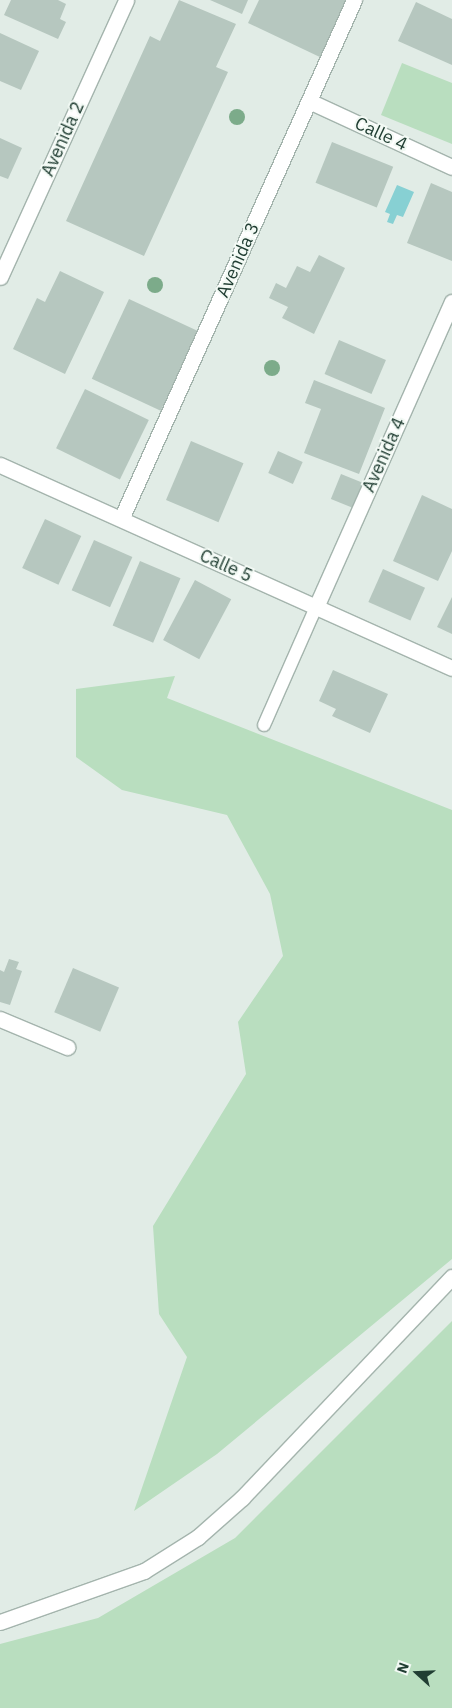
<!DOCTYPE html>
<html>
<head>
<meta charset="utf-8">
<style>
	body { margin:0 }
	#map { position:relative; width:452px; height:1708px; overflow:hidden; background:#e1ece6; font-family:"IBM Plex Sans",sans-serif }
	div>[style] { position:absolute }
	.green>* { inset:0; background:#b9debf }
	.water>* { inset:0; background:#87d0d3 }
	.building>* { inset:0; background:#b6c7bf; transform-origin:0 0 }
	.roads { filter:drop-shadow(1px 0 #a4b4ad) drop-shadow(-1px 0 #a4b4ad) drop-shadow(0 1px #a4b4ad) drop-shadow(0 -1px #a4b4ad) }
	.lane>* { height:12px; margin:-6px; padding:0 6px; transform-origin:6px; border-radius:6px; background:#fff }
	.street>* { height:15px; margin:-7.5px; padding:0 7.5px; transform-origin:7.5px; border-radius:7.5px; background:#fff }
	.secondary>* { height:15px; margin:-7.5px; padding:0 7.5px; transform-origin:7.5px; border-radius:7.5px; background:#fff }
	.trees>* { width:16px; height:16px; margin:-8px; border-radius:50%; background:#7cab8a }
	span { translate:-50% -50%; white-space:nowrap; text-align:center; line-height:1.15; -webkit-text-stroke:4px #f2f9f4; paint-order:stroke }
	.street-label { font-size:18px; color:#213e33 }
	.north { position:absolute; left:392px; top:1648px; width:50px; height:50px; -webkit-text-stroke:4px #f2f9f4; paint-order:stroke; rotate:290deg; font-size:14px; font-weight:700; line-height:20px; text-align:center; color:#213e33 }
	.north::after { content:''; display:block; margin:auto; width:18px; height:22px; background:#213e33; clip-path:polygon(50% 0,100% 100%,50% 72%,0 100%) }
</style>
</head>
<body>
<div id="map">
	<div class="green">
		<i style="clip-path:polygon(402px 63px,452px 83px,452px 144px,381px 115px)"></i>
		<i style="clip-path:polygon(175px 676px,167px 698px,452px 810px,452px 1259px,217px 1454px,134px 1511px,187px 1357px,159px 1314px,153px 1226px,246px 1074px,238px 1022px,283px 956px,270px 894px,227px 815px,122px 790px,76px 757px,76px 689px)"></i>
		<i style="clip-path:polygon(452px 1321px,452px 1708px,0 1708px,0 1644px,98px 1618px,235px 1538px)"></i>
	</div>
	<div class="water">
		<i style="clip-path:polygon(397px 185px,414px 192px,403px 217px,397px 215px,393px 224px,387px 222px,390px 214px,385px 212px)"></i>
	</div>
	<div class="building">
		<i style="clip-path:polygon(11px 0,58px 0,66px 4px,60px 19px,66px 22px,58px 39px,4px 15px)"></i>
		<i style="clip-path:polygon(179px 0,236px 24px,216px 67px,228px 72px,144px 256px,66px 221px,150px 36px,160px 41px)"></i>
		<i style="clip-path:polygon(210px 0,248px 0,242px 14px)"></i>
		<i style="clip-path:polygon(259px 0,353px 0,324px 59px,248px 23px)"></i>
		<i style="clip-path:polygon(416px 2px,452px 19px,452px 65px,398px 41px)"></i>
		<i style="clip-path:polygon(0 33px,39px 51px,21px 90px,0 81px)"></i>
		<i style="clip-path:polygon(0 138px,22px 148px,8px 179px,0 176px)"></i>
		<i style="left:332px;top:142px;width:66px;height:44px;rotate:22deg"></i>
		<i style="clip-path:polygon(431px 183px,452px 192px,452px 261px,407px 243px)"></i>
		<i style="clip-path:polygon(319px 255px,345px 268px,314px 334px,282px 318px,288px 307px,269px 298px,276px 283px,286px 288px,297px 266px,310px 272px)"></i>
		<i style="clip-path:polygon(60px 271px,104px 292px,65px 374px,13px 349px,37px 298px,45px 302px)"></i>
		<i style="left:129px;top:299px;width:76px;height:88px;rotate:25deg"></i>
		<i style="left:339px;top:340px;width:51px;height:37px;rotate:23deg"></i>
		<i style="clip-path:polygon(314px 380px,385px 408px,359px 474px,304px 453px,321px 409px,305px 403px)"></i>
		<i style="left:85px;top:389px;width:71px;height:66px;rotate:26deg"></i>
		<i style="left:191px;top:441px;width:57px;height:64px;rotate:23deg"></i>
		<i style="left:278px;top:451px;width:27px;height:24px;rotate:24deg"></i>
		<i style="left:341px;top:474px;width:24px;height:27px;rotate:22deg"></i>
		<i style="clip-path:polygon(422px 495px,452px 509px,452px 551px,438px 581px,393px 561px)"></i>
		<i style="left:45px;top:519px;width:40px;height:54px;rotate:25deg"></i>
		<i style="left:94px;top:540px;width:42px;height:55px;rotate:24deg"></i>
		<i style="left:140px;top:561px;width:44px;height:70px;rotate:23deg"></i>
		<i style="left:383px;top:569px;width:46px;height:36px;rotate:24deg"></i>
		<i style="left:195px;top:580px;width:41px;height:68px;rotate:28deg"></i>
		<i style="clip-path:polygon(452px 597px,452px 634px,437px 627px)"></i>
		<i style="clip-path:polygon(333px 670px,388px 694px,370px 733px,332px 716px,336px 709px,319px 701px)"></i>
		<i style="clip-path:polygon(9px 959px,19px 962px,16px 969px,22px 971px,10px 1005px,0 1002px,0 970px,4px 972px)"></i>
		<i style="left:73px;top:968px;width:50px;height:48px;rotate:23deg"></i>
	</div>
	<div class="roads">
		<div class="lane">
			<i style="left:264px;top:725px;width:129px;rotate:-66.2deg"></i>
		</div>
		<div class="street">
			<i style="left:309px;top:101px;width:157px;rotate:24.8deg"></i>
			<i style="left:0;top:277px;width:304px;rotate:-65.5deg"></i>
			<i style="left:0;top:465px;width:495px;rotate:24.2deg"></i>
			<i style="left:121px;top:519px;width:569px;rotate:-65.82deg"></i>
			<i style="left:316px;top:607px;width:334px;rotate:-66deg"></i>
			<i style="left:0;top:1019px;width:73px;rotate:22.7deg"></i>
		</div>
		<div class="secondary">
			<i style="left:0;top:1622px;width:153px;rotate:-19.5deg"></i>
			<i style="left:144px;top:1571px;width:64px;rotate:-32.2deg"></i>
			<i style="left:198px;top:1537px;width:59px;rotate:-41.6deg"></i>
			<i style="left:242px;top:1498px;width:305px;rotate:-46.5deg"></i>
		</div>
	</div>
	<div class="trees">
		<i style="left:237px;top:117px"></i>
		<i style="left:155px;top:285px"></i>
		<i style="left:272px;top:368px"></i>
	</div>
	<div class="street-label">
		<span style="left:381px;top:134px;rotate:25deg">Calle 4</span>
		<span style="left:63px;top:139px;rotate:-66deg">Avenida 2</span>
		<span style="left:238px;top:260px;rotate:-66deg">Avenida 3</span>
		<span style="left:384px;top:455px;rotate:-66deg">Avenida 4</span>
		<span style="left:226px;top:566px;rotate:24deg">Calle 5</span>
	</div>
	<div class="north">N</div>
</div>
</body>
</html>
